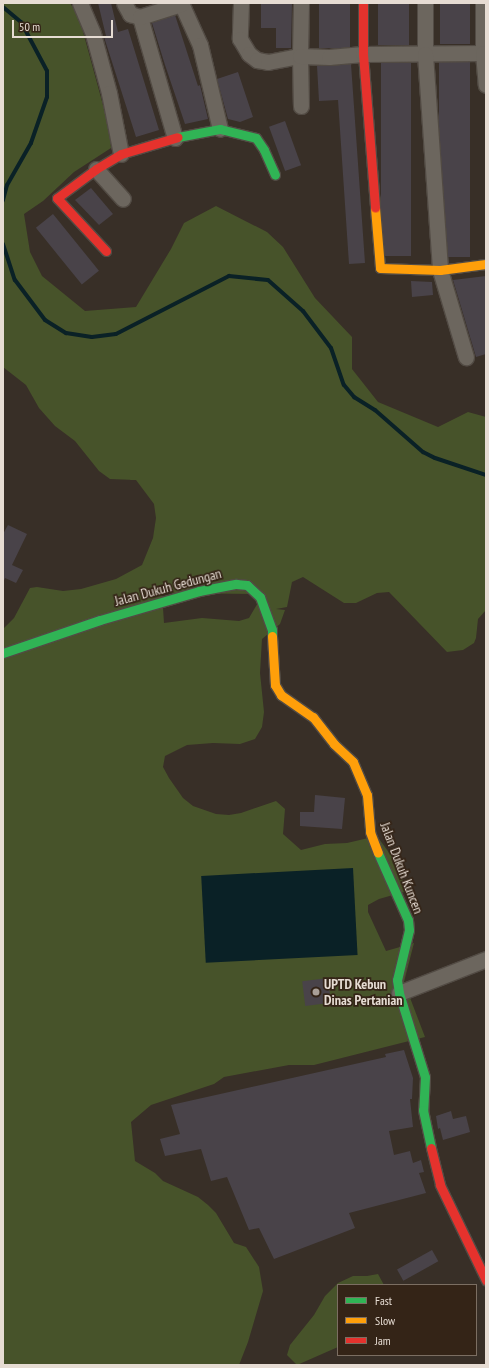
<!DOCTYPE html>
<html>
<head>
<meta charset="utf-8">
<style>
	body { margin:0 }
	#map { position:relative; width:489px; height:1368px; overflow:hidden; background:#382f27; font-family:"PT Sans Narrow",sans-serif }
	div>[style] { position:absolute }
	.green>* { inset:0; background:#47532a }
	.water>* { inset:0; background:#0a2126; transform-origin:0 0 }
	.stream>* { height:4px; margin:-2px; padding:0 2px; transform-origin:2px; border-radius:2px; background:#0a2126 }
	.building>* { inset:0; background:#494349; transform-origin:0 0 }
	.roads { filter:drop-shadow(1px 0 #524b44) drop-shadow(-1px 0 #524b44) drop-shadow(0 1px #524b44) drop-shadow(0 -1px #524b44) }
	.street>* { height:15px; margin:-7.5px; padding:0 7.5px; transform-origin:7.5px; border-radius:7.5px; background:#6c665e }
	.fast>* { height:9px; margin:-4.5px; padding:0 4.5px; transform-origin:4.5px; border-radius:4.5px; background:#30b455 }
	.slow>* { height:9px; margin:-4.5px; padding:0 4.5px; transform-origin:4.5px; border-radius:4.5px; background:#ff9f0a }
	.jam>* { height:9px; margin:-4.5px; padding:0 4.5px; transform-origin:4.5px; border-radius:4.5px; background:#e5322d }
	.dots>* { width:11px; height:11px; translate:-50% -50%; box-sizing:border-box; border:2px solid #342417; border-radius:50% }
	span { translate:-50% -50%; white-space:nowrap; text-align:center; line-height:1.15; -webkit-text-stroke:3.5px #342417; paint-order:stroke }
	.street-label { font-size:14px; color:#e6dcd3 }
	.poi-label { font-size:14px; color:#e6dcd3; font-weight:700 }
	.left { translate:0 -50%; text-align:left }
	.frame { position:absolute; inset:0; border:4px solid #e6dcd3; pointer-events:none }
	.legend { position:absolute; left:337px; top:1284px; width:140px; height:72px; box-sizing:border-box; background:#342417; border:1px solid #7b6e62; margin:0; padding:5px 7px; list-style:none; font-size:12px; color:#e6dcd3 }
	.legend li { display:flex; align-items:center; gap:8px; height:20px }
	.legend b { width:20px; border:1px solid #7b6e62 }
	.scale { position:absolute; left:12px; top:20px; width:101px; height:18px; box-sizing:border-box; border:2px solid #e6dcd3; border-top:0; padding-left:5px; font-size:12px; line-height:14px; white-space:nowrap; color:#e6dcd3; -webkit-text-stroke:3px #342417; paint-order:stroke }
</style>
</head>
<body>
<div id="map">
	<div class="green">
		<i style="clip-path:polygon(evenodd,3px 3px,70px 3px,79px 17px,109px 127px,111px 148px,74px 172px,43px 201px,24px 214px,30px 252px,42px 276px,85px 311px,136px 307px,171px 249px,184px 223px,216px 206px,267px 232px,283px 247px,315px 298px,352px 337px,352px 369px,378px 402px,438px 427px,468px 412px,486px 417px,486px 610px,478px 619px,476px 638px,474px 643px,463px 650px,447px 652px,389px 592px,377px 593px,356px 603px,344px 603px,303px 577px,292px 582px,287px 607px,276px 609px,285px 610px,280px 624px,262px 639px,260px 673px,264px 712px,262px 727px,255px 739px,240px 744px,213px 743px,187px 745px,165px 756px,163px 767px,169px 778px,183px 798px,193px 806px,216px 814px,229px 815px,241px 813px,276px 801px,285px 809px,283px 834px,301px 850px,325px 844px,347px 843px,377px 836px,395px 861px,407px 891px,379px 899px,368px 905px,368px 912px,386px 951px,414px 943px,404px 982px,425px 1037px,314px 1065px,289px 1065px,224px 1077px,214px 1084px,151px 1105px,131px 1122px,135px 1161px,155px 1173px,163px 1181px,198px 1197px,208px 1205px,216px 1213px,234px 1243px,246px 1247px,259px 1267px,263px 1291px,248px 1342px,239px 1365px,3px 1365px,3px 629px,14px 618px,30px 588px,37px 587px,63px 591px,81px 589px,116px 579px,142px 565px,153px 538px,156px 518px,154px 504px,136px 480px,110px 479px,99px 471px,75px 441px,55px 426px,39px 408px,26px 385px,3px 367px,3px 3px,162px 593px,263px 594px,249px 618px,239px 621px,202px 618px,164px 623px,162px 593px)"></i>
		<i style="clip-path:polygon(378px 1274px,384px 1285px,338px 1285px,338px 1347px,297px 1365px,287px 1355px,290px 1345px,314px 1315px,325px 1296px,338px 1283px,353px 1276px,367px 1276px)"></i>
	</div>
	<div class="water">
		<i style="left:353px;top:868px;width:87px;height:152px;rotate:87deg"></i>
	</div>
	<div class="stream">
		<i style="left:3px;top:7px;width:23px;rotate:40deg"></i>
		<i style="left:21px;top:22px;width:55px;rotate:62deg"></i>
		<i style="left:47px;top:71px;width:26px;rotate:90deg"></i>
		<i style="left:47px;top:97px;width:49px;rotate:109.2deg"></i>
		<i style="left:31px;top:143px;width:48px;rotate:119.7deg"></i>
		<i style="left:7px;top:185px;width:16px;rotate:105deg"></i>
		<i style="left:3px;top:244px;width:38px;rotate:72deg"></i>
		<i style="left:15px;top:280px;width:50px;rotate:53.1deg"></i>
		<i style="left:45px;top:320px;width:25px;rotate:32deg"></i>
		<i style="left:66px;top:333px;width:26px;rotate:9deg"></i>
		<i style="left:92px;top:337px;width:24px;rotate:-7deg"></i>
		<i style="left:116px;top:334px;width:127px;rotate:-27.2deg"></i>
		<i style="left:229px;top:276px;width:39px;rotate:6deg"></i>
		<i style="left:268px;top:280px;width:47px;rotate:41.5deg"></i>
		<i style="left:303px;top:311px;width:46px;rotate:52.9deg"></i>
		<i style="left:331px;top:348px;width:39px;rotate:71deg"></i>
		<i style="left:344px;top:385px;width:16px;rotate:50deg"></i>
		<i style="left:354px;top:397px;width:25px;rotate:32deg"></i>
		<i style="left:375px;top:410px;width:64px;rotate:41.2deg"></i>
		<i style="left:423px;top:452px;width:13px;rotate:27deg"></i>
		<i style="left:435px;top:458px;width:54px;rotate:18.4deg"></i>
	</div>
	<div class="building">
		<i style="clip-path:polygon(98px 3px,111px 3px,118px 32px,128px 29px,159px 130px,136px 137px,104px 37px,106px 36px)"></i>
		<i style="clip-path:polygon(261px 3px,292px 3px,291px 48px,276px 48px,276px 28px,261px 28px)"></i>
		<i style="left:319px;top:3px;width:31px;height:45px"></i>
		<i style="left:378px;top:3px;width:31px;height:42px"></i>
		<i style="left:440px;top:3px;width:30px;height:41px"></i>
		<i style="clip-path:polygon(175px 15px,198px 86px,200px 85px,208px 119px,185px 124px,165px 65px,152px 23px)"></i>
		<i style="left:439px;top:62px;width:31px;height:195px"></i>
		<i style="left:381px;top:63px;width:30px;height:193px"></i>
		<i style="clip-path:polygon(351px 64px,365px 263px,349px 264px,338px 100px,319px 101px,317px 66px)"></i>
		<i style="clip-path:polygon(238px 72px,253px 117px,240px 122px,228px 119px,217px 79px)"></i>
		<i style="left:285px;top:121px;width:47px;height:17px;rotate:70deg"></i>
		<i style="clip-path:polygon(91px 188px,113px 214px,99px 225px,75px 200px)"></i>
		<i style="left:53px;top:214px;width:73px;height:22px;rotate:51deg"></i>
		<i style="clip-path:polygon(486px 276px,486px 354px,476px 357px,453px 280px)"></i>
		<i style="clip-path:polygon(411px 281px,432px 282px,433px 295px,412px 297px)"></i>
		<i style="clip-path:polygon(8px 525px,27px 534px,12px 565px,23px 570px,16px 583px,5px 578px,3px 583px,3px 534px)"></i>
		<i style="clip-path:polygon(315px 795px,345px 798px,342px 829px,300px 826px,300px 812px,314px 812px)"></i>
		<i style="left:328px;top:978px;width:25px;height:26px;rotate:83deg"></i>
		<i style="clip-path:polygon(404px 1050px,413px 1078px,412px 1099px,410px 1099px,413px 1127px,389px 1131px,394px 1155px,410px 1151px,413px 1163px,421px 1160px,424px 1172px,419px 1173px,426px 1193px,349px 1213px,355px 1228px,274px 1259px,259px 1228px,249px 1230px,227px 1177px,211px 1181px,201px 1149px,165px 1156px,160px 1139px,180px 1134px,171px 1105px,386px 1057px,385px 1054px)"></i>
		<i style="clip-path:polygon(451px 1111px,453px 1119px,466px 1116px,470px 1132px,443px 1140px,440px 1128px,438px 1129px,436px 1116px)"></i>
		<i style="left:432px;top:1250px;width:13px;height:40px;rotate:61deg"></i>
	</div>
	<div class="roads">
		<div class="street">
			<i style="left:80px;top:3px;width:34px;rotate:67deg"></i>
			<i style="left:93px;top:34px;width:61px;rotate:74.8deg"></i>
			<i style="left:109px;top:93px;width:62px;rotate:78.9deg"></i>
			<i style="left:124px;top:3px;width:13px;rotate:61deg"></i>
			<i style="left:130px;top:14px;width:10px;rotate:17deg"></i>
			<i style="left:140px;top:17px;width:126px;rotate:73.9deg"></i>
			<i style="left:181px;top:3px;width:46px;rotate:65.7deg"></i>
			<i style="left:200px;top:45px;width:86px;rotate:76.6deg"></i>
			<i style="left:241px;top:3px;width:36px;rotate:92deg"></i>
			<i style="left:240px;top:39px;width:17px;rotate:59deg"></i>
			<i style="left:249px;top:54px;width:10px;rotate:37deg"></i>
			<i style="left:257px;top:60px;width:11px;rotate:10deg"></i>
			<i style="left:268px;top:62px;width:33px;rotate:-11deg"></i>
			<i style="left:300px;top:56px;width:50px;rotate:88.9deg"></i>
			<i style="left:301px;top:3px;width:53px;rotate:91.1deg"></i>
			<i style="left:300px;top:56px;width:29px;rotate:2deg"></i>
			<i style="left:329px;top:57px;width:34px;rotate:-5deg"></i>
			<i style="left:363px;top:54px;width:120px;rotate:-0.5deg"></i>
			<i style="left:425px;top:3px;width:51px;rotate:90deg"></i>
			<i style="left:425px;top:54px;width:217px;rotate:86deg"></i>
			<i style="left:440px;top:270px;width:91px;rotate:73.4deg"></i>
			<i style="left:483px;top:3px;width:50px;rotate:90deg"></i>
			<i style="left:483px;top:53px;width:32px;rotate:85deg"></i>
			<i style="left:140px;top:17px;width:43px;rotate:-17.6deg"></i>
			<i style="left:96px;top:169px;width:40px;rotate:48deg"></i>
			<i style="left:399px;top:993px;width:93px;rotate:-21.3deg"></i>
		</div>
		<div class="fast">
			<i style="left:178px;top:137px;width:43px;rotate:-10.8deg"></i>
			<i style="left:220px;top:129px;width:37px;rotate:14deg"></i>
			<i style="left:256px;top:138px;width:14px;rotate:56deg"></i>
			<i style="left:264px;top:150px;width:27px;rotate:66deg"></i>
			<i style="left:3px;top:653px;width:102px;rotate:-18.8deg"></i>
			<i style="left:100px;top:620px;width:103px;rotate:-16.3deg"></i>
			<i style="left:199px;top:591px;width:38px;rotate:-11deg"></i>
			<i style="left:236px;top:584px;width:11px;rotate:5deg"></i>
			<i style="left:247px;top:585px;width:18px;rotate:43deg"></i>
			<i style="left:260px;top:597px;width:35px;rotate:70deg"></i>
			<i style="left:272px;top:630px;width:6px;rotate:90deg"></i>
			<i style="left:378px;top:853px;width:73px;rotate:65.9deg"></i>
			<i style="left:408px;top:920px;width:10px;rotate:84deg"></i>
			<i style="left:409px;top:930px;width:51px;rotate:103.5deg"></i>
			<i style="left:397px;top:980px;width:13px;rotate:81deg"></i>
			<i style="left:399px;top:993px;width:88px;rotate:72.8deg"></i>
			<i style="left:425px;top:1077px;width:33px;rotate:93deg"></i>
			<i style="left:423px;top:1110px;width:39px;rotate:78deg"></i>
		</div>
		<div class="slow">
			<i style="left:375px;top:208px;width:60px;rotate:85.2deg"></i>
			<i style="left:380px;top:268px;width:60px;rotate:1.9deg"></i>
			<i style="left:440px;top:270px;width:46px;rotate:-7.4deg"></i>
			<i style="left:272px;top:636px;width:49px;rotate:86.5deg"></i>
			<i style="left:275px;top:685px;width:12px;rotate:59deg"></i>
			<i style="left:281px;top:695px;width:39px;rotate:35deg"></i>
			<i style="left:313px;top:717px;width:34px;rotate:52deg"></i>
			<i style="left:334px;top:744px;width:26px;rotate:43deg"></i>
			<i style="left:353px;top:762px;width:36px;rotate:67deg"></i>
			<i style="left:367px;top:795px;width:37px;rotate:85deg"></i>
			<i style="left:370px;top:832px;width:22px;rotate:69deg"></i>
		</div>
		<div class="jam">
			<i style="left:363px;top:3px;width:51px;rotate:90deg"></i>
			<i style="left:363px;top:54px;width:154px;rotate:85.5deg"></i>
			<i style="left:106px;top:251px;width:72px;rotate:-132.8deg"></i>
			<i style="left:57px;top:198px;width:49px;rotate:-36.6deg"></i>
			<i style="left:96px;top:169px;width:29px;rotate:-31deg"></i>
			<i style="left:121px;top:154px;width:59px;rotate:-16.6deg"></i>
			<i style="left:431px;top:1148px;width:38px;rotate:76deg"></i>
			<i style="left:440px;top:1185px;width:106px;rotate:64.2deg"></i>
		</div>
	</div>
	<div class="dots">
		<i style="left:316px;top:992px;background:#a99f97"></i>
	</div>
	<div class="street-label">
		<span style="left:168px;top:587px;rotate:-15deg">Jalan Dukuh Gedungan</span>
		<span style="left:402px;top:868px;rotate:69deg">Jalan Dukuh Kuncen</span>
	</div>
	<div class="poi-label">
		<span class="left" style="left:324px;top:992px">UPTD Kebun<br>Dinas Pertanian</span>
	</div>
	<div class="frame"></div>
	<ul class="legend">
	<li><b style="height:5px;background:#30b455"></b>Fast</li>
	<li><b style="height:5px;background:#ff9f0a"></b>Slow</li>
	<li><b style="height:5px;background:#e5322d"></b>Jam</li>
	</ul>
	<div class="scale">50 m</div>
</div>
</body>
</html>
